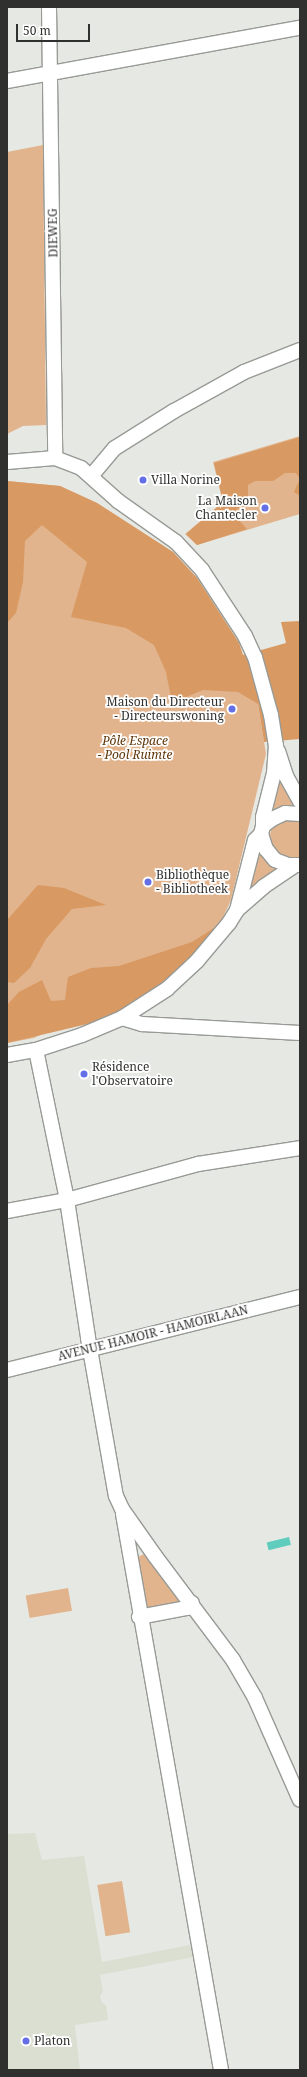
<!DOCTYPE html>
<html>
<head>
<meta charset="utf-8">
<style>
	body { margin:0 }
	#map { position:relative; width:307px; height:2077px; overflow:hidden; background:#e6e8e3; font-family:"Noto Serif",serif }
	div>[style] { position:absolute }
	.built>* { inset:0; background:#dadfd2 }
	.green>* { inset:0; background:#e2b48d; transform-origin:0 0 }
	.forest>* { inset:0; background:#d89962 }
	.water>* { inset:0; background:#5ecdbe; transform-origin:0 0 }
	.roads { filter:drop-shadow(1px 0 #989a95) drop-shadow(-1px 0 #989a95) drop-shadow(0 1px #989a95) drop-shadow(0 -1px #989a95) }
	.minor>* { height:14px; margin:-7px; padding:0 7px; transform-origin:7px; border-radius:7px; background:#fff }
	.dots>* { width:11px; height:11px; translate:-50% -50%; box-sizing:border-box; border:2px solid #fff; border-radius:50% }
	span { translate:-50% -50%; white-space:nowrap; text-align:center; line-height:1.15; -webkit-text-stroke:3.5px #fff; paint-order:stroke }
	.street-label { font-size:12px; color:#30312f }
	.poi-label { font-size:12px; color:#30312f }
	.left { translate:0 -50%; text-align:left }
	.right { translate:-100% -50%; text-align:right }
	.park-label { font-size:12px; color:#5e3508; font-style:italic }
	.frame { position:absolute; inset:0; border:8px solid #30312f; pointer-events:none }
	.scale { position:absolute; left:16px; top:24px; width:74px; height:18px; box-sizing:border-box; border:2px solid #30312f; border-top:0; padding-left:5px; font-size:12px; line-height:14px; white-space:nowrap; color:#30312f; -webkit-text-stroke:3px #fff; paint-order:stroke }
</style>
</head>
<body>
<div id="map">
	<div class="built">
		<i style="clip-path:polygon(35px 1833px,42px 1860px,84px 1856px,102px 1962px,190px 1945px,193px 1957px,100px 1975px,103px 1991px,100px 1997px,102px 2003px,106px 2005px,108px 2020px,75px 2025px,80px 2070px,7px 2070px,7px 1834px)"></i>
	</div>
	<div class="green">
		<i style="clip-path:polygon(43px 145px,46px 425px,23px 426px,7px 434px,7px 152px)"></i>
		<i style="clip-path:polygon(300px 436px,300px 514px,197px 545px,185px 534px,223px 502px,213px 462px)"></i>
		<i style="clip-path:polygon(7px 481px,60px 486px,97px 503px,173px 552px,197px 578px,239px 643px,258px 704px,266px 754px,231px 900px,220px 924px,189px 963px,34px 1038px,7px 1043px)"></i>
		<i style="clip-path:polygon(278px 774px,294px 804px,270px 810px)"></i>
		<i style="clip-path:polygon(281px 819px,300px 820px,300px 857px,281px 858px,269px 841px,271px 830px)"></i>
		<i style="clip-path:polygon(257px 844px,281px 868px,248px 892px)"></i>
		<i style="clip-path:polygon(144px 1554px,148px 1556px,181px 1599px,181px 1603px,147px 1612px,136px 1558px)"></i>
		<i style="left:68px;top:1588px;width:23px;height:43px;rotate:80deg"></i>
		<i style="left:122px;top:1881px;width:52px;height:25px;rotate:81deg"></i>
	</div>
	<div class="forest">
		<i style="clip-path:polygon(300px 437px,300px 496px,294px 492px,300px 479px,296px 473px,285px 473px,273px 481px,255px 481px,248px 485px,248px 503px,234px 511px,237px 518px,247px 529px,197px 545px,186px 534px,223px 502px,214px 463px)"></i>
		<i style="clip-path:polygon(7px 481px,60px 486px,97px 503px,173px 552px,197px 578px,239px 643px,243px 655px,286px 643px,281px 622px,300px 621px,300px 739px,264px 742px,258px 704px,238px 692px,203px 690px,172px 703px,166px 672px,154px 645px,126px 628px,71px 617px,87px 562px,42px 525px,25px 541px,23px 582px,16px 613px,7px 623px)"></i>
		<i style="clip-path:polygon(38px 885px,64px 888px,106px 905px,72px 909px,46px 939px,30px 968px,14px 983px,7px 982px,7px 920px)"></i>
		<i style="clip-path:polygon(220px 924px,189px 963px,137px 1003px,96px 1022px,7px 1043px,7px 1005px,19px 992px,42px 980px,51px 1001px,65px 1000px,68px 977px,91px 968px,119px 966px,192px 942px)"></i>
	</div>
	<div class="water">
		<i style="left:289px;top:1537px;width:8px;height:23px;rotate:76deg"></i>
	</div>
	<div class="roads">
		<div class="minor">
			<i style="left:49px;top:7px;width:451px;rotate:89.2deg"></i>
			<i style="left:7px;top:81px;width:298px;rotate:-10.3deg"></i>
			<i style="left:7px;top:462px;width:48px;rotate:-4.8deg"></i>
			<i style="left:55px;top:458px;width:28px;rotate:21deg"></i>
			<i style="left:81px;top:468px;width:50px;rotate:41.7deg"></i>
			<i style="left:118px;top:501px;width:71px;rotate:35.3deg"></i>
			<i style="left:176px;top:542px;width:38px;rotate:47deg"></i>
			<i style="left:202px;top:570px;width:79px;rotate:56.9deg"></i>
			<i style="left:245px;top:636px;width:23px;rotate:65deg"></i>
			<i style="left:255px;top:657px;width:60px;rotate:74.6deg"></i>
			<i style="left:271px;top:715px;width:30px;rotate:81deg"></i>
			<i style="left:276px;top:745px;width:28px;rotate:94deg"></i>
			<i style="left:274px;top:773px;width:45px;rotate:104deg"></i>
			<i style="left:263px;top:817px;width:9px;rotate:90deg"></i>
			<i style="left:92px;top:475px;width:35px;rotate:-50deg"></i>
			<i style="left:115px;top:448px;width:70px;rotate:-32.1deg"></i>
			<i style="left:174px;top:411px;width:80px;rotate:-29.1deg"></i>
			<i style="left:244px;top:372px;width:60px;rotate:-21.4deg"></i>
			<i style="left:278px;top:751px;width:26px;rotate:72deg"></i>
			<i style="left:286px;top:776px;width:29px;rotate:61deg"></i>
			<i style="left:300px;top:814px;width:15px;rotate:-176deg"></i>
			<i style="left:285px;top:813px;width:14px;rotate:155deg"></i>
			<i style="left:272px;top:819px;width:11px;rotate:142deg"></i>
			<i style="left:263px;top:826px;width:8px;rotate:104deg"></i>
			<i style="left:261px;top:834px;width:16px;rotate:72deg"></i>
			<i style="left:266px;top:849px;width:14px;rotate:51deg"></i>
			<i style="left:275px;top:860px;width:14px;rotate:21deg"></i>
			<i style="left:288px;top:865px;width:12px"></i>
			<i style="left:237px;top:910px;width:35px;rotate:-41deg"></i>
			<i style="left:263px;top:887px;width:37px;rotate:-34deg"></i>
			<i style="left:122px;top:1018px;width:21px;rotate:17deg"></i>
			<i style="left:142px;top:1024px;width:158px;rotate:3.3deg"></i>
			<i style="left:36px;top:1050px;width:153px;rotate:78.3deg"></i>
			<i style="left:67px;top:1200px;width:140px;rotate:81.3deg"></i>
			<i style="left:88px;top:1338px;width:160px;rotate:80deg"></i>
			<i style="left:116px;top:1496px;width:14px;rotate:65deg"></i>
			<i style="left:122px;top:1509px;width:57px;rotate:54.9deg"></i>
			<i style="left:155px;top:1556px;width:130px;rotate:53.1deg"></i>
			<i style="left:233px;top:1660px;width:44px;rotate:59.9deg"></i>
			<i style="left:255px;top:1698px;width:111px;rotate:66.2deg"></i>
			<i style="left:7px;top:1055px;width:29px;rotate:-10deg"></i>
			<i style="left:36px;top:1050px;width:48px;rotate:-18.1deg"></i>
			<i style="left:82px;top:1035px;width:43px;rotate:-23deg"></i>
			<i style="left:122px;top:1018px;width:54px;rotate:-32.8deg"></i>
			<i style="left:167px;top:989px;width:41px;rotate:-43deg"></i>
			<i style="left:197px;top:961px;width:50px;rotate:-49.9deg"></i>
			<i style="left:229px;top:923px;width:15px;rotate:-58deg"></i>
			<i style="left:237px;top:910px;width:72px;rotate:-75.6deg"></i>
			<i style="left:255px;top:840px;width:8px;rotate:-45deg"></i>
			<i style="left:7px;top:1211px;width:61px;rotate:-10.4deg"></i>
			<i style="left:67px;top:1200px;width:136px;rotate:-15.4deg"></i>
			<i style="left:198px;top:1164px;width:103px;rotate:-8.9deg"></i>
			<i style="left:7px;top:1370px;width:302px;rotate:-14deg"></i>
			<i style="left:123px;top:1514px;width:565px;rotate:80deg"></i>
			<i style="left:139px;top:1617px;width:49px;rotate:-10.6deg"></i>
			<i style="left:187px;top:1608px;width:7px;rotate:-45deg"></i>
		</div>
	</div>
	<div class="dots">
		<i style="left:143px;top:480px;background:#646fe7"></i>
		<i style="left:265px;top:508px;background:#646fe7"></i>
		<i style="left:232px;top:709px;background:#646fe7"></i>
		<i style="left:148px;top:882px;background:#646fe7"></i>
		<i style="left:84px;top:1074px;background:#646fe7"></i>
		<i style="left:26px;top:2041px;background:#646fe7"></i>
	</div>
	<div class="street-label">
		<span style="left:53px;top:233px;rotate:-91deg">DIEWEG</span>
		<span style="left:153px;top:1333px;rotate:-14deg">AVENUE HAMOIR - HAMOIRLAAN</span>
	</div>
	<div class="poi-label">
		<span class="left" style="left:151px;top:480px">Villa Norine</span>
		<span class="right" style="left:257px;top:508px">La Maison<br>Chantecler</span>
		<span class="right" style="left:224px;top:709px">Maison du Directeur<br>- Directeurswoning</span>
		<span class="left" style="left:156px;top:882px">Bibliothèque<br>- Bibliotheek</span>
		<span class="left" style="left:92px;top:1074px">Résidence<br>l'Observatoire</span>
		<span class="left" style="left:34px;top:2041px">Platon</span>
	</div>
	<div class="park-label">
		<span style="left:135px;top:748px">Pôle Espace<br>- Pool Ruimte</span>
	</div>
	<div class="frame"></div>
	<div class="scale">50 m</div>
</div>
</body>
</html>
